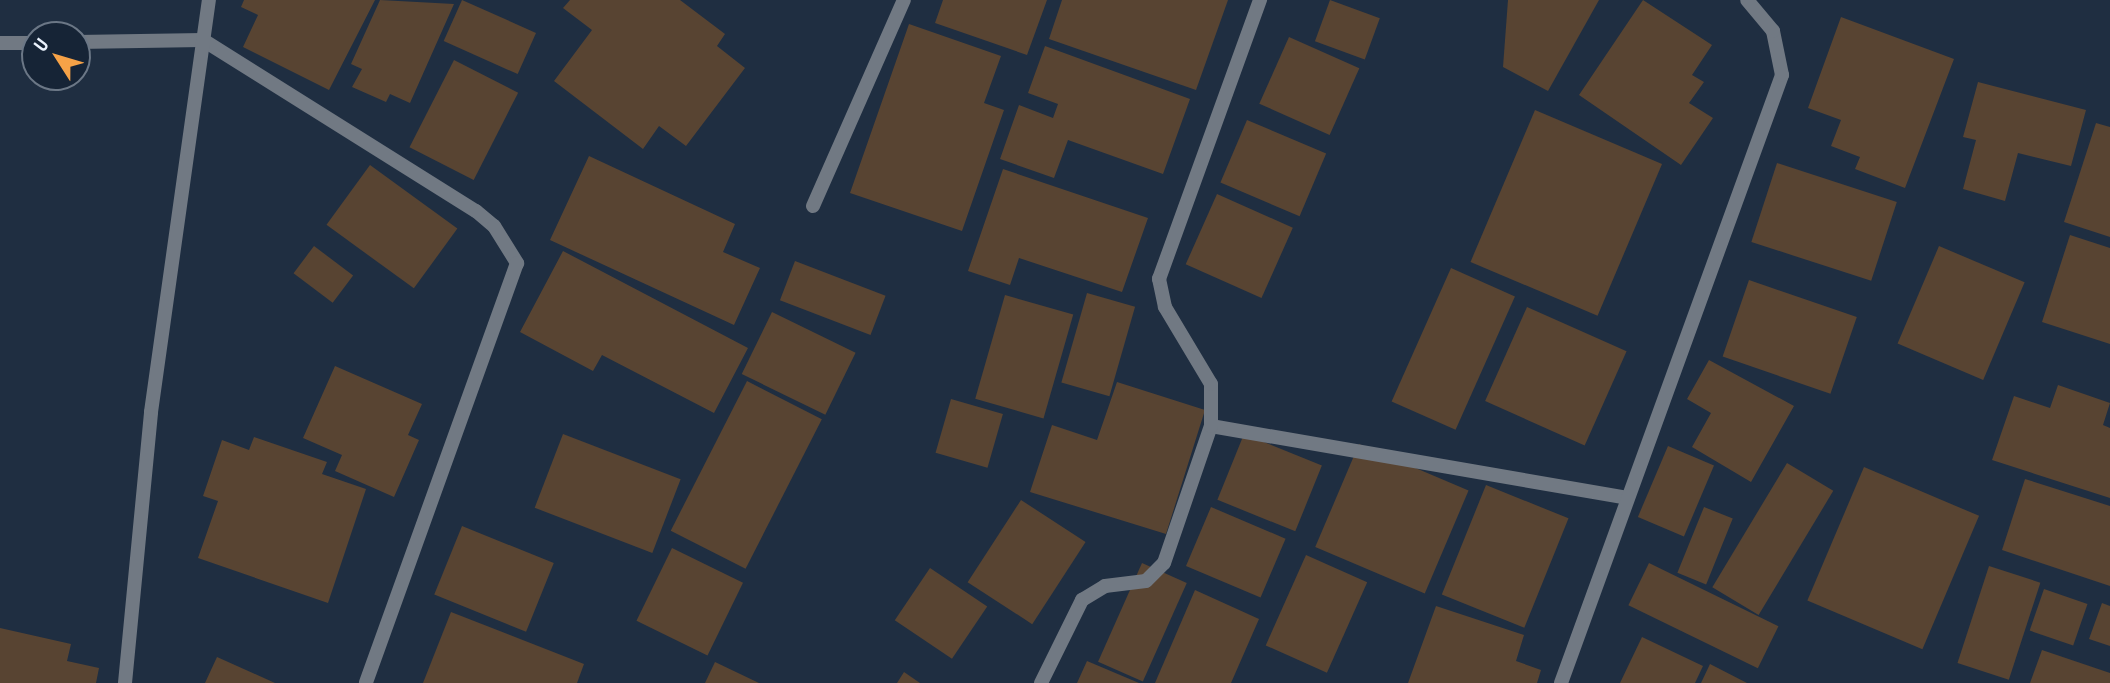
<!DOCTYPE html>
<html>
<head>
<meta charset="utf-8">
<style>
	body { margin:0 }
	#map { position:relative; width:2110px; height:683px; overflow:hidden; background:#1f2e41; font-family:"PT Sans Narrow",sans-serif }
	div>[style] { position:absolute }
	.building>* { inset:0; background:#584432; transform-origin:0 0 }
	.lane>* { height:14px; margin:-7px; padding:0 7px; transform-origin:7px; border-radius:7px; background:#717983 }
	.street>* { height:14px; margin:-7px; padding:0 7px; transform-origin:7px; border-radius:7px; background:#717983 }
	span { translate:-50% -50%; white-space:nowrap; text-align:center; line-height:1.15; -webkit-text-stroke:7px #162436; paint-order:stroke }
	.north { position:absolute; left:21px; top:21px; width:70px; height:70px; box-sizing:border-box; background:#162436; border:2px solid #6b7786; border-radius:50%; rotate:307deg; font-size:19px; font-weight:700; line-height:28px; text-align:center; color:#ebf3fd }
	.north::after { content:''; display:block; margin:auto; width:24px; height:32px; background:#f6a247; clip-path:polygon(50% 0,100% 100%,50% 72%,0 100%) }
</style>
</head>
<body>
<div id="map">
	<div class="building">
		<i style="clip-path:polygon(244px 0,375px 0,329px 90px,243px 47px,258px 15px,241px 7px)"></i>
		<i style="clip-path:polygon(380px 0,454px 4px,410px 103px,390px 94px,386px 102px,352px 87px,362px 69px,351px 64px)"></i>
		<i style="left:462px;top:0;width:81px;height:45px;rotate:24deg"></i>
		<i style="clip-path:polygon(570px 0,680px 0,725px 34px,717px 46px,745px 68px,686px 146px,659px 126px,643px 149px,554px 81px,592px 30px,563px 8px)"></i>
		<i style="clip-path:polygon(943px 0,1047px 0,1027px 55px,935px 23px)"></i>
		<i style="clip-path:polygon(1062px 0,1228px 0,1196px 90px,1049px 39px)"></i>
		<i style="left:1330px;top:0;width:53px;height:44px;rotate:20deg"></i>
		<i style="clip-path:polygon(1508px 0,1599px 0,1548px 91px,1503px 67px)"></i>
		<i style="clip-path:polygon(1643px 0,1712px 45px,1692px 75px,1704px 82px,1689px 103px,1713px 118px,1681px 165px,1579px 95px)"></i>
		<i style="clip-path:polygon(1841px 17px,1954px 59px,1905px 188px,1855px 169px,1860px 157px,1831px 146px,1841px 120px,1808px 108px)"></i>
		<i style="clip-path:polygon(909px 24px,1001px 56px,984px 103px,1004px 110px,962px 231px,850px 193px)"></i>
		<i style="left:1289px;top:37px;width:77px;height:73px;rotate:24deg"></i>
		<i style="clip-path:polygon(1045px 46px,1190px 99px,1163px 174px,1068px 140px,1054px 178px,1000px 159px,1019px 105px,1053px 118px,1058px 104px,1028px 93px)"></i>
		<i style="left:454px;top:60px;width:72px;height:98px;rotate:27deg"></i>
		<i style="clip-path:polygon(1978px 82px,2086px 110px,2071px 166px,2018px 153px,2005px 201px,1963px 189px,1976px 140px,1963px 137px)"></i>
		<i style="left:1535px;top:110px;width:138px;height:165px;rotate:23deg"></i>
		<i style="left:1247px;top:120px;width:86px;height:68px;rotate:23deg"></i>
		<i style="clip-path:polygon(2096px 123px,2110px 127px,2110px 237px,2064px 222px)"></i>
		<i style="clip-path:polygon(589px 156px,735px 224px,723px 252px,760px 268px,734px 325px,550px 240px)"></i>
		<i style="left:1777px;top:163px;width:126px;height:83px;rotate:18deg"></i>
		<i style="left:370px;top:165px;width:108px;height:74px;rotate:36deg"></i>
		<i style="clip-path:polygon(1003px 169px,1148px 218px,1122px 292px,1019px 258px,1010px 285px,968px 271px)"></i>
		<i style="left:1217px;top:194px;width:83px;height:77px;rotate:24deg"></i>
		<i style="clip-path:polygon(2070px 235px,2110px 248px,2110px 344px,2042px 322px)"></i>
		<i style="left:314px;top:246px;width:49px;height:34px;rotate:37deg"></i>
		<i style="left:1939px;top:246px;width:93px;height:106px;rotate:23deg"></i>
		<i style="clip-path:polygon(563px 251px,748px 348px,714px 413px,602px 355px,593px 371px,520px 332px)"></i>
		<i style="left:795px;top:261px;width:97px;height:42px;rotate:21deg"></i>
		<i style="left:1451px;top:268px;width:70px;height:146px;rotate:24deg"></i>
		<i style="left:1749px;top:280px;width:114px;height:81px;rotate:19deg"></i>
		<i style="left:1087px;top:293px;width:50px;height:93px;rotate:16deg"></i>
		<i style="left:1005px;top:295px;width:71px;height:108px;rotate:16deg"></i>
		<i style="left:1527px;top:307px;width:109px;height:103px;rotate:24deg"></i>
		<i style="left:772px;top:312px;width:93px;height:69px;rotate:26deg"></i>
		<i style="clip-path:polygon(1709px 360px,1794px 406px,1751px 482px,1692px 447px,1711px 413px,1687px 399px)"></i>
		<i style="clip-path:polygon(335px 366px,422px 404px,408px 435px,419px 440px,394px 497px,335px 471px,342px 455px,303px 438px)"></i>
		<i style="left:747px;top:381px;width:84px;height:168px;rotate:27deg"></i>
		<i style="clip-path:polygon(1117px 382px,1205px 410px,1166px 534px,1030px 492px,1052px 425px,1097px 440px)"></i>
		<i style="clip-path:polygon(2058px 385px,2110px 403px,2103px 425px,2110px 428px,2110px 498px,1992px 460px,2014px 396px,2050px 408px)"></i>
		<i style="left:951px;top:399px;width:54px;height:56px;rotate:16deg"></i>
		<i style="left:563px;top:434px;width:126px;height:79px;rotate:21deg"></i>
		<i style="left:1244px;top:434px;width:84px;height:71px;rotate:22deg"></i>
		<i style="clip-path:polygon(254px 437px,327px 462px,322px 474px,366px 489px,328px 603px,198px 558px,218px 501px,203px 496px,222px 440px,249px 450px)"></i>
		<i style="left:1359px;top:444px;width:119px;height:112px;rotate:23deg"></i>
		<i style="left:1668px;top:446px;width:50px;height:77px;rotate:23deg"></i>
		<i style="left:1787px;top:463px;width:54px;height:145px;rotate:31deg"></i>
		<i style="left:1864px;top:467px;width:125px;height:145px;rotate:23deg"></i>
		<i style="clip-path:polygon(2025px 479px,2110px 506px,2110px 586px,2002px 550px)"></i>
		<i style="left:1486px;top:485px;width:89px;height:118px;rotate:22deg"></i>
		<i style="left:1021px;top:500px;width:77px;height:98px;rotate:33deg"></i>
		<i style="left:1211px;top:507px;width:81px;height:64px;rotate:23deg"></i>
		<i style="left:1704px;top:507px;width:31px;height:71px;rotate:22deg"></i>
		<i style="left:462px;top:526px;width:99px;height:74px;rotate:22deg"></i>
		<i style="left:672px;top:548px;width:79px;height:81px;rotate:26deg"></i>
		<i style="left:1306px;top:555px;width:67px;height:99px;rotate:24deg"></i>
		<i style="left:1142px;top:563px;width:49px;height:108px;rotate:24deg"></i>
		<i style="left:1649px;top:563px;width:144px;height:47px;rotate:26deg"></i>
		<i style="left:1989px;top:566px;width:54px;height:102px;rotate:18deg"></i>
		<i style="left:930px;top:568px;width:69px;height:63px;rotate:34deg"></i>
		<i style="left:2044px;top:589px;width:46px;height:44px;rotate:19deg"></i>
		<i style="clip-path:polygon(1195px 590px,1259px 619px,1231px 683px,1155px 683px)"></i>
		<i style="clip-path:polygon(2102px 603px,2110px 606px,2110px 646px,2089px 639px)"></i>
		<i style="clip-path:polygon(1436px 606px,1524px 635px,1516px 661px,1541px 670px,1537px 683px,1408px 683px)"></i>
		<i style="clip-path:polygon(451px 612px,584px 664px,577px 683px,423px 683px)"></i>
		<i style="clip-path:polygon(0 628px,71px 644px,67px 661px,99px 668px,96px 683px,0 683px)"></i>
		<i style="clip-path:polygon(1642px 637px,1703px 666px,1695px 683px,1620px 683px)"></i>
		<i style="clip-path:polygon(2042px 650px,2110px 673px,2110px 683px,2030px 683px)"></i>
		<i style="clip-path:polygon(217px 657px,275px 683px,205px 683px)"></i>
		<i style="clip-path:polygon(1087px 661px,1139px 683px,1077px 683px)"></i>
		<i style="clip-path:polygon(715px 662px,759px 683px,705px 683px)"></i>
		<i style="clip-path:polygon(1710px 664px,1747px 683px,1701px 683px)"></i>
		<i style="clip-path:polygon(904px 672px,920px 683px,897px 683px)"></i>
	</div>
	<div class="lane">
		<i style="left:77px;top:42px;width:126px;rotate:-0.9deg"></i>
		<i style="left:0;top:43px;width:35px"></i>
	</div>
	<div class="street">
		<i style="left:203px;top:40px;width:322px;rotate:32.1deg"></i>
		<i style="left:476px;top:211px;width:23px;rotate:40deg"></i>
		<i style="left:494px;top:226px;width:44px;rotate:58.1deg"></i>
		<i style="left:517px;top:263px;width:446px;rotate:109.8deg"></i>
		<i style="left:813px;top:206px;width:225px;rotate:-66.2deg"></i>
		<i style="left:1211px;top:426px;width:421px;rotate:9.8deg"></i>
		<i style="left:125px;top:683px;width:272px;rotate:-84.5deg"></i>
		<i style="left:151px;top:412px;width:416px;rotate:-82deg"></i>
		<i style="left:1041px;top:683px;width:93px;rotate:-63.7deg"></i>
		<i style="left:1082px;top:600px;width:27px;rotate:-31deg"></i>
		<i style="left:1105px;top:586px;width:41px;rotate:-7deg"></i>
		<i style="left:1146px;top:581px;width:25px;rotate:-45deg"></i>
		<i style="left:1164px;top:563px;width:145px;rotate:-71.1deg"></i>
		<i style="left:1211px;top:426px;width:42px;rotate:-90deg"></i>
		<i style="left:1211px;top:384px;width:90px;rotate:-120.9deg"></i>
		<i style="left:1165px;top:307px;width:29px;rotate:-102deg"></i>
		<i style="left:1159px;top:279px;width:297px;rotate:-70.1deg"></i>
		<i style="left:1561px;top:683px;width:647px;rotate:-70.02deg"></i>
		<i style="left:1782px;top:75px;width:45px;rotate:-101.6deg"></i>
		<i style="left:1773px;top:31px;width:40px;rotate:-130deg"></i>
	</div>
	<div class="north">U</div>
</div>
</body>
</html>
